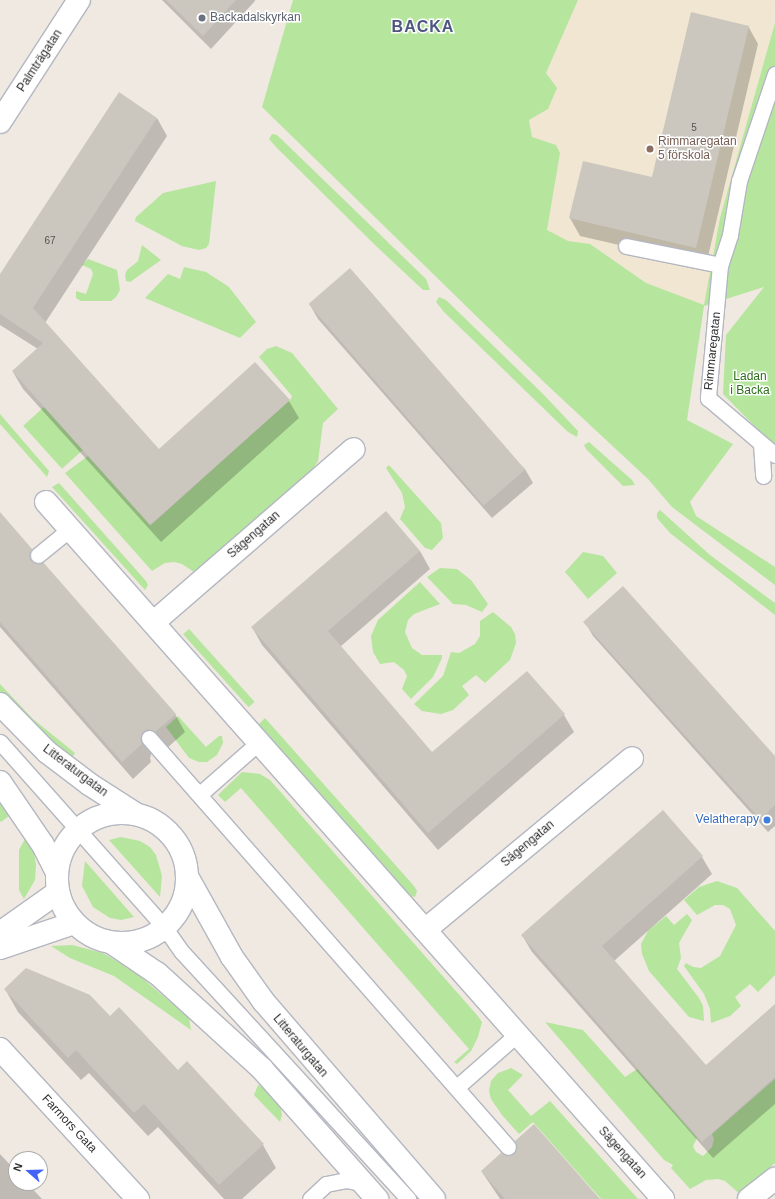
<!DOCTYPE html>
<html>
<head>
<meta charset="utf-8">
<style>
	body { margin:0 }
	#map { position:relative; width:775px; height:1199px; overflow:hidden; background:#efe9e1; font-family:Helvetica,sans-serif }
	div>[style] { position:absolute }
	.education>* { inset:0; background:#f0e6d1 }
	.green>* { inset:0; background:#b6e59e; transform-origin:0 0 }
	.shadow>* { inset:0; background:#0003 }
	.building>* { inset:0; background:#cbc7bf; transform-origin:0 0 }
	.roads { filter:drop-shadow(1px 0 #b4b7c1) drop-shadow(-1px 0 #b4b7c1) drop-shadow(0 1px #b4b7c1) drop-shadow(0 -1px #b4b7c1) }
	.service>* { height:15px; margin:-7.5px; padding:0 7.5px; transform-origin:7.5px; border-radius:7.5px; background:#fff }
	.minor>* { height:22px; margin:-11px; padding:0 11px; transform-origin:11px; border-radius:11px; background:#fff }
	.tertiary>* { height:22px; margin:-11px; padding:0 11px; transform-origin:11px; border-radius:11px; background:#fff }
	.tertiary>.ring { margin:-11px; padding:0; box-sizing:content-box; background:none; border:22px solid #fff; border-radius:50% }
	.dots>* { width:11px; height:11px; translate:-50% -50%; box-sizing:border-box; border:2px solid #fff; border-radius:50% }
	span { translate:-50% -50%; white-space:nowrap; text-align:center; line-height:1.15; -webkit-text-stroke:3px #fff; paint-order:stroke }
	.number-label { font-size:10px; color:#555452 }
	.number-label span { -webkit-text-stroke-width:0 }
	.worship-label { font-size:12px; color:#5b616d }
	.left { translate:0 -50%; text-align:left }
	.street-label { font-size:12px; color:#2e2e2e }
	.education-label { font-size:12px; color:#785e54 }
	.park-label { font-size:12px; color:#2c6e1b }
	.shop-label { font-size:12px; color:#366cbe }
	.right { translate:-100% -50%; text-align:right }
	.district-label { font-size:16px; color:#4d5680; font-weight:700; letter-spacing:1px }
	.north { position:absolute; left:8px; top:1151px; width:40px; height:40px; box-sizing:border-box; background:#fff; border:1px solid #ababab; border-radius:50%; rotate:290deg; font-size:11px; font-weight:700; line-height:16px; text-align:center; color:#2e2e2e }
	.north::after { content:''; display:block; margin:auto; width:14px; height:18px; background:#4264fb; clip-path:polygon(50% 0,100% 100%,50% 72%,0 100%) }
</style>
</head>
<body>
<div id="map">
	<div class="education">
		<i style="clip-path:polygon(578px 0,775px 0,774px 33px,720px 218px,704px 306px,646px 283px,590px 244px,568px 241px,547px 230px,560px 153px,556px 145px,532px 137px,529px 119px,548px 109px,546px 73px)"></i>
	</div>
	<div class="green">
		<i style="clip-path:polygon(293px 0,578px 0,546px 73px,557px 88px,548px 109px,529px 120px,532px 137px,556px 145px,560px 153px,547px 230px,568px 241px,590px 244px,646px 283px,704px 305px,720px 218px,775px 23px,775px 447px,723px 394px,726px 335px,764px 287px,704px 306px,687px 420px,733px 444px,690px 502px,696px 516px,775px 567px,775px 585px,672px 507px,648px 479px,546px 384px,262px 107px)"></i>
		<i style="clip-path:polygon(272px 134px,277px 135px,426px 279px,430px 290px,423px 290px,375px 245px,276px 147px,269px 139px)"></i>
		<i style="clip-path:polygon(216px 181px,209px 244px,206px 248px,199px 250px,182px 246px,135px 221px,136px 217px,163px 193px)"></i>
		<i style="clip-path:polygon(142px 245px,161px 260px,130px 282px,126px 281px,125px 275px,127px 270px,138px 261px)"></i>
		<i style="clip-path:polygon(88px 259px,117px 270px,120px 290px,116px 297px,111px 301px,81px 301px,76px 298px,76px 291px,86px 294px,93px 274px,91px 269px,82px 265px)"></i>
		<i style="clip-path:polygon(184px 267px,206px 272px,229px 287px,256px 322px,240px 338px,145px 298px,168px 274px,180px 279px)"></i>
		<i style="clip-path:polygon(439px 297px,446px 300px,544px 395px,578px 431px,577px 437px,568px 432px,444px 312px,436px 302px)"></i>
		<i style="clip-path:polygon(276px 346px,292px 353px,338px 409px,323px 423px,318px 461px,313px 469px,198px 572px,194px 572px,182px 564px,174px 562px,165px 563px,152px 571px,65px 473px,88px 456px,151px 525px,290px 400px,292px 396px,259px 357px,267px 349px)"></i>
		<i style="left:44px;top:407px;width:58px;height:28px;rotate:48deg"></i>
		<i style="clip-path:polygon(0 414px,49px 471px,47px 477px,0 424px)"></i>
		<i style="clip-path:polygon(589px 442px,632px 480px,635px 485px,623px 486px,586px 449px,584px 445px)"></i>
		<i style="clip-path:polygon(389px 465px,441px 523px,443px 538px,432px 550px,425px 548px,400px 519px,405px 507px,402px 493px,386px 468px)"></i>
		<i style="clip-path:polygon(59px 483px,146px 581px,148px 585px,145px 590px,52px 487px)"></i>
		<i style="clip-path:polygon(660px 510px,710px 555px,775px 603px,775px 615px,670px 533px,657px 518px,657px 513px)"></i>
		<i style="clip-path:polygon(583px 552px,603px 556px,617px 573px,588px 599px,565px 572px)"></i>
		<i style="clip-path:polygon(440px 568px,457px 569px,471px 580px,488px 604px,482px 612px,466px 605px,453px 604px,427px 577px)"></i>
		<i style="clip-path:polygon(420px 582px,440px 604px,414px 614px,408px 620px,405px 632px,412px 648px,422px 655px,442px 655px,442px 658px,433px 677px,411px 699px,402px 689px,407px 676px,404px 670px,394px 662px,380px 664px,373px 652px,371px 636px,378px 620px)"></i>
		<i style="clip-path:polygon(493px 612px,511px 627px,515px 634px,516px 643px,510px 660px,485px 683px,476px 675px,462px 686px,469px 695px,453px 710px,441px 714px,422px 711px,414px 704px,443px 676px,451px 652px,459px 653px,475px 644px,480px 636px,480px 621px)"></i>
		<i style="left:189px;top:629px;width:98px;height:8px;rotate:48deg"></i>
		<i style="clip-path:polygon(0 684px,33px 719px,75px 753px,71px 760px,0 695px)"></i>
		<i style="clip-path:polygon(178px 716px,206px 747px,219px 736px,222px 736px,223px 743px,217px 755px,207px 762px,199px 762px,189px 758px,166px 727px)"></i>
		<i style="clip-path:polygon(265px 718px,414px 886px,417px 891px,415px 897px,411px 896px,258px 725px)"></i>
		<i style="clip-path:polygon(242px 772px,260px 774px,270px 780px,477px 1015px,482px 1022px,478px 1037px,471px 1051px,457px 1064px,454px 1062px,469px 1049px,241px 788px,225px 802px,218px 795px)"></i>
		<i style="clip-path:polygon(0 800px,9px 816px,1px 822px,0 821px)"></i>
		<i style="clip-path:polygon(121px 837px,140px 841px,150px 847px,156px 855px,162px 876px,160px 897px,109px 840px)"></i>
		<i style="clip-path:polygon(25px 839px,34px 853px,36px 864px,35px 880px,24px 899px,19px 890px,19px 850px)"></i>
		<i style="clip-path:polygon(85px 861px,134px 917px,121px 920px,110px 918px,93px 907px,82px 886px)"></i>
		<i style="clip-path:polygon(717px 881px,737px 888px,775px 931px,775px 975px,758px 992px,750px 984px,735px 997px,741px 1006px,730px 1016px,711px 1023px,710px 1009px,704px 994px,684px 966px,686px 963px,693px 967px,701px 968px,720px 956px,736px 925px,730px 909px,723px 905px,715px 905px,697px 915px,684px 900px,699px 887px)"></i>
		<i style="clip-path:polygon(687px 914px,692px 920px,679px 943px,681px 958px,677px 969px,699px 998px,703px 1006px,704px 1021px,689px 1017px,649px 971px,642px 954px,641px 944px,648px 931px,666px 916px,674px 925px)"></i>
		<i style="clip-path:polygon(72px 945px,103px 953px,135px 972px,189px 1018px,191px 1030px,114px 976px,70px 958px,51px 946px)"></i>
		<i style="clip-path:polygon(545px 1022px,583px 1030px,625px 1077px,637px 1069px,697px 1138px,693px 1146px,696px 1152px,703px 1156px,712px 1147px,714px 1139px,712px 1134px,775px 1079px,775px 1163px,740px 1194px,725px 1181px,718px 1179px,706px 1180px,690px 1189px,671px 1168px,673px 1165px,664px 1160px)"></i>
		<i style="clip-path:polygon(511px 1068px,523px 1075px,508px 1090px,531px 1116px,550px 1101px,638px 1199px,601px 1199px,533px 1122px,519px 1134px,502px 1115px,491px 1099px,489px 1091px,491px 1081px,498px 1073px)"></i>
		<i style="clip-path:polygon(258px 1085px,267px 1088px,280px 1104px,282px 1115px,280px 1122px,254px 1095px)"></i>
	</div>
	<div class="shadow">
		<i style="clip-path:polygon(162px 0,255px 0,255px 1px,211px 49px)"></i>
		<i style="clip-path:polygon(748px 26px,758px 44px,706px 265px,580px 236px,570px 218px,653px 178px)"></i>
		<i style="clip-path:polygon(157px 118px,167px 136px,45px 323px,159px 450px,289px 401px,299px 418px,161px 542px,23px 389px,13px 372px,38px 349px,0 325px,0 276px)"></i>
		<i style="clip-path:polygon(310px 305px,525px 469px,533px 483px,492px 518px,318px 319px)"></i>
		<i style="clip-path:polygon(0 514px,31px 549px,40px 565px,175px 714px,185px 732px,166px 749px,153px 749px,150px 758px,151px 762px,133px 779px,0 627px)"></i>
		<i style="clip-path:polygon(420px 551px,430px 569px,340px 647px,432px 754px,527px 672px,564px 715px,574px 732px,438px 850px,262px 645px,252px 627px)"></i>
		<i style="clip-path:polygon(585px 622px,775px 758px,775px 826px,768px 832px,593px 636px)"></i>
		<i style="clip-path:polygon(663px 811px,702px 857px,712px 874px,614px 961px,706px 1066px,775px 1005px,775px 1104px,713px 1158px,532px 952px,522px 935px)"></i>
		<i style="clip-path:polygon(5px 989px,110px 1017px,263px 1145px,276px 1168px,242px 1199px,224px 1199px,158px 1127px,148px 1136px,89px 1073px,81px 1080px,18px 1012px)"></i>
		<i style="clip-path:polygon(0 1154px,16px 1171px,16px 1183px,27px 1183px,42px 1199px,0 1199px)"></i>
		<i style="clip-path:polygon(515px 1154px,598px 1199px,500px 1199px,482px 1172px)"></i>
	</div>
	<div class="building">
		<i style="clip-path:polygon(166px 0,236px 0,203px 36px)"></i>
		<i style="clip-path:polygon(691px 12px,749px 26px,696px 248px,569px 218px,583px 161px,652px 177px)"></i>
		<i style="clip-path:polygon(119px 92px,157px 118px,33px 308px,159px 449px,255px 362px,290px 400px,150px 525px,12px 371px,43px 343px,0 314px,0 274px)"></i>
		<i style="left:350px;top:268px;width:267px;height:55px;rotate:49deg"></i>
		<i style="clip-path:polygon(386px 511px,420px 551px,328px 631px,432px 752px,527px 671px,565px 714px,428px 833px,251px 627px)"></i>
		<i style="clip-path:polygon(0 512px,32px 549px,29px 556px,31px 561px,39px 564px,43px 562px,176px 714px,155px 732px,148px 729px,143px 732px,140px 739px,142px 744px,122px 762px,0 622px)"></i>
		<i style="clip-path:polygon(623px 586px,775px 756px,775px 805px,760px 819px,583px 622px)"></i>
		<i style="clip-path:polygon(663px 810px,703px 856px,602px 946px,706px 1065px,775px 1004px,775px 1077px,702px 1142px,521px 935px)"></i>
		<i style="clip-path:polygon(26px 968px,90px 995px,110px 1016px,119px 1007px,178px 1070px,187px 1061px,264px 1144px,219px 1185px,144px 1104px,134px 1113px,76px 1050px,68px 1058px,4px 989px)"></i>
		<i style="clip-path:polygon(534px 1124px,600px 1199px,505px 1199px,481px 1171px,501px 1153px,509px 1156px,514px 1153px,517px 1146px,515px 1141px)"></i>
	</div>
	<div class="roads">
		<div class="service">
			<i style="left:775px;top:74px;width:113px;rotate:108.6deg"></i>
			<i style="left:739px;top:181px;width:55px;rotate:99.5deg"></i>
			<i style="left:730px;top:235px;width:32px;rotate:108deg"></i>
			<i style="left:720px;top:265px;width:134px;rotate:95.2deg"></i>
			<i style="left:708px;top:398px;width:88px;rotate:40.4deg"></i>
			<i style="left:626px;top:246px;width:96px;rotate:11.4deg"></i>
			<i style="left:761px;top:444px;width:32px;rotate:86deg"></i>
			<i style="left:38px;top:555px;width:41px;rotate:-39.1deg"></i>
			<i style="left:149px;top:738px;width:544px;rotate:48.72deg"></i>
			<i style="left:0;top:742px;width:249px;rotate:48.4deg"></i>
			<i style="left:165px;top:928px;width:29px;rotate:55deg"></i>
			<i style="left:182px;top:952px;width:335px;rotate:47.5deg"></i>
			<i style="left:200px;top:794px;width:76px;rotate:-41.3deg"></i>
			<i style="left:457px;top:1087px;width:79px;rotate:-41.4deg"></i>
			<i style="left:310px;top:1199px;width:22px;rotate:-43deg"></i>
			<i style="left:326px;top:1184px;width:20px;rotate:-11deg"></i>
			<i style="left:346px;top:1180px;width:16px;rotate:11deg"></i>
		</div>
		<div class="minor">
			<i style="left:0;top:122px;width:145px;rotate:-57.1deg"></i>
			<i style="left:46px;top:502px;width:931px;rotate:48.48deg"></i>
			<i style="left:154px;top:622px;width:264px;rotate:-40.9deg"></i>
			<i style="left:425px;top:930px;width:269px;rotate:-39.7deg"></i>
			<i style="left:0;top:933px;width:71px;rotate:-35.3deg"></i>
			<i style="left:0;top:948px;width:78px;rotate:-18.7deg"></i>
			<i style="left:0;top:1049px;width:204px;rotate:47.4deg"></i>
			<i style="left:749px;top:1199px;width:33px;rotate:-38deg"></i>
		</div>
		<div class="tertiary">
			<i style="left:0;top:704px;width:67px;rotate:45.6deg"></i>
			<i style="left:47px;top:752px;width:53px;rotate:37.3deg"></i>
			<i style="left:89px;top:784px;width:56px;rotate:32.6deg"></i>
			<i style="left:0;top:782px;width:76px;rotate:55.7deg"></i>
			<i style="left:43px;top:845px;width:30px;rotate:63deg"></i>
			<i class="ring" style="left:57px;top:813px;width:108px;height:108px"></i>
			<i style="left:188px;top:878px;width:90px;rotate:60.9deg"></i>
			<i style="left:232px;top:957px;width:55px;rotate:54.6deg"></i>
			<i style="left:264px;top:1002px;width:260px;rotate:49.2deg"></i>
			<i style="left:112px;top:943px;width:55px;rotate:34deg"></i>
			<i style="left:158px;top:974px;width:141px;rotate:42.4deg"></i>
			<i style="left:262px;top:1069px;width:174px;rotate:48.5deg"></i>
		</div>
	</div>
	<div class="dots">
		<i style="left:202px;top:18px;background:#6b7280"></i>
		<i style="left:650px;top:149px;background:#8d6e63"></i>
		<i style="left:767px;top:820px;background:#3f7fe0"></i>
	</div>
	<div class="number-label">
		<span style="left:694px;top:128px">5</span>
		<span style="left:50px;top:241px">67</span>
	</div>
	<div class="worship-label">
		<span class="left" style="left:210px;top:18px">Backadalskyrkan</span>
	</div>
	<div class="street-label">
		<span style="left:40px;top:61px;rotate:-57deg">Palmträgatan</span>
		<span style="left:713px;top:351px;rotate:-84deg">Rimmaregatan</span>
		<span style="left:254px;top:535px;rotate:-41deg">Sägengatan</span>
		<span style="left:75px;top:771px;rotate:37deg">Litteraturgatan</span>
		<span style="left:528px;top:844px;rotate:-40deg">Sägengatan</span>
		<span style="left:300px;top:1046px;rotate:50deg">Litteraturgatan</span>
		<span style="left:69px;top:1124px;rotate:47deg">Farmors Gata</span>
		<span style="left:622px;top:1153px;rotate:48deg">Sägengatan</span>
	</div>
	<div class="education-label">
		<span class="left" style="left:658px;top:149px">Rimmaregatan<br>5 förskola</span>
	</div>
	<div class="park-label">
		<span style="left:750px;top:384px">Ladan<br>i Backa</span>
	</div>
	<div class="shop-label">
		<span class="right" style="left:759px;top:820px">Velatherapy</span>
	</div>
	<div class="district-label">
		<span style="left:423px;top:27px">BACKA</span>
	</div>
	<div class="north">N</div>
</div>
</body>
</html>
